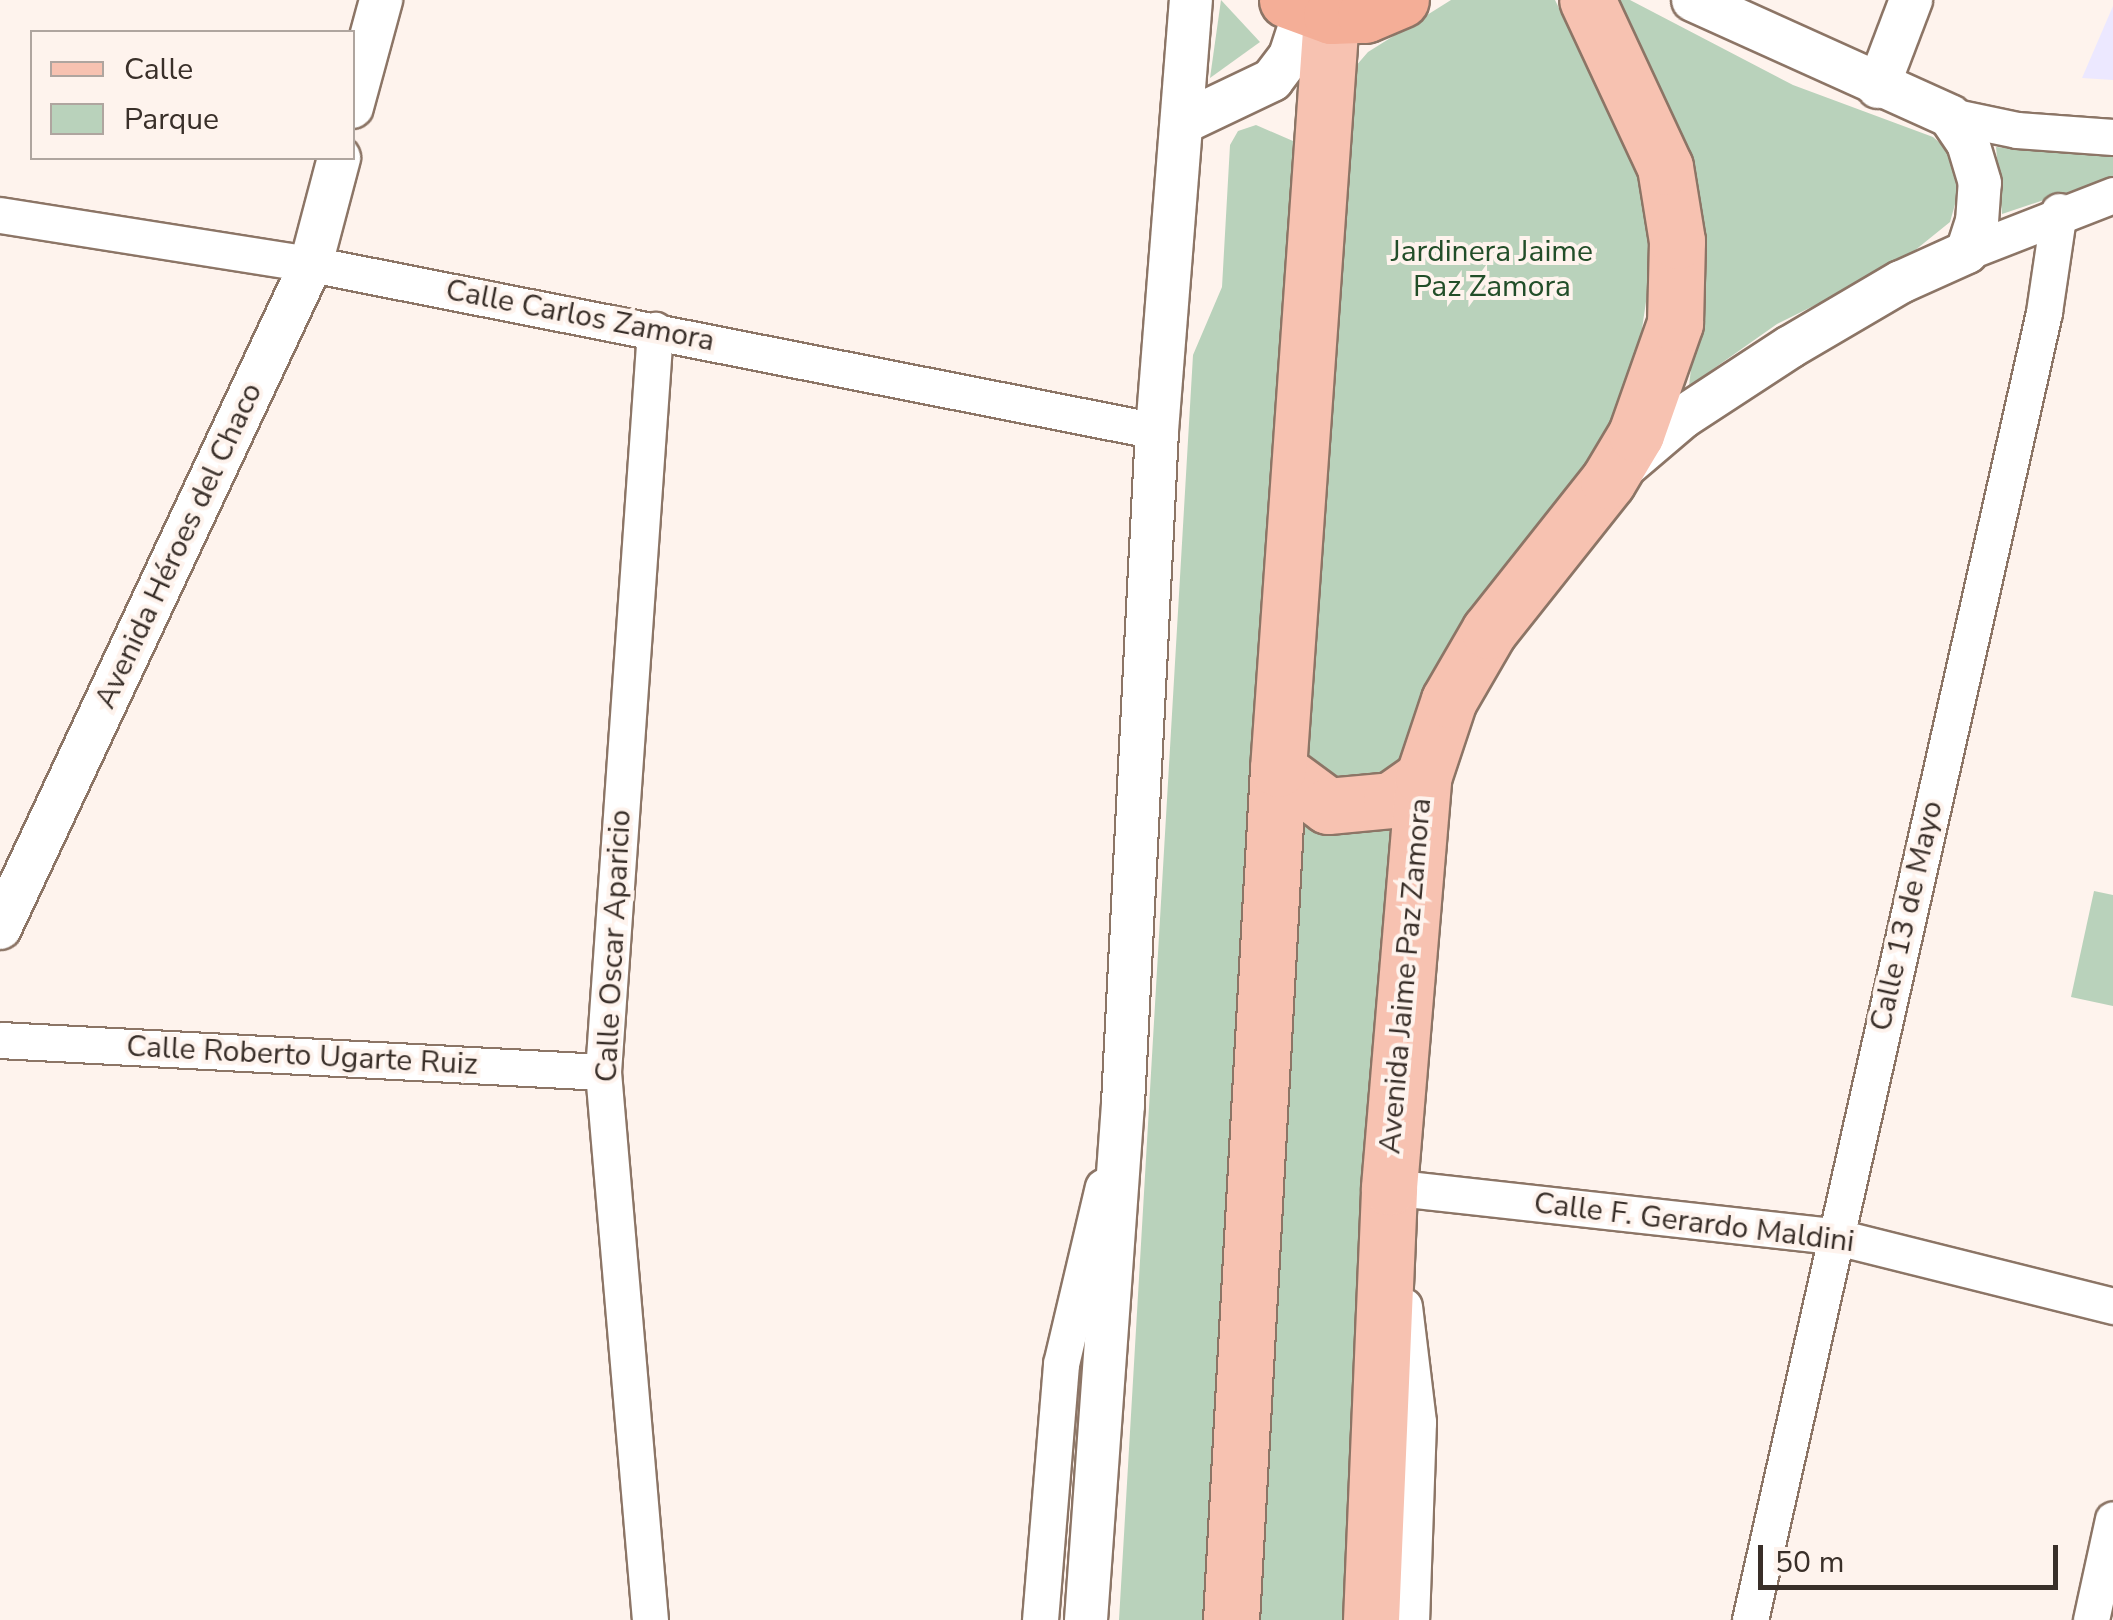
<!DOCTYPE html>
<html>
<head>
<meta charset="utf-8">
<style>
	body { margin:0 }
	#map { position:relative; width:2113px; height:1620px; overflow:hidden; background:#fef3ed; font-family:"Nunito Sans",sans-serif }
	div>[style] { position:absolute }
	.industrial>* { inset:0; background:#ece8ff }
	.green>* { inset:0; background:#b9d2bb }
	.roads { filter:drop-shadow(2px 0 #8c7566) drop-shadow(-2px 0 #8c7566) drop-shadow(0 2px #8c7566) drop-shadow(0 -2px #8c7566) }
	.minor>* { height:35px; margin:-17.5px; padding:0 17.5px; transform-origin:17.5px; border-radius:17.5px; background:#fff }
	.tertiary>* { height:42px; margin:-21px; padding:0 21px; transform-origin:21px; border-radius:21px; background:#fff }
	.primary>* { height:55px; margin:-27.5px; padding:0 27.5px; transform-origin:27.5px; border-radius:27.5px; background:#f7c2b1 }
	.trunk>* { height:55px; margin:-27.5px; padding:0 27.5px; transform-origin:27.5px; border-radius:27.5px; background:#f4ae97 }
	span { translate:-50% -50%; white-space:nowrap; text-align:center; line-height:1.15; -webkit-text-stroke:8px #fef3ed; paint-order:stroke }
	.park-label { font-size:30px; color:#224e29 }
	.street-label { font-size:30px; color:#392f29 }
	.legend { position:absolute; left:30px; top:30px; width:325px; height:130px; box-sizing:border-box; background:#fef3ed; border:2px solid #afa59f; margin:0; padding:12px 18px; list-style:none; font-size:30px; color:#392f29 }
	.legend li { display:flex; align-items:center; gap:20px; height:50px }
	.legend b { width:50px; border:2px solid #afa59f }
	.scale { position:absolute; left:1758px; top:1545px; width:300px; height:45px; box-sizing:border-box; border:5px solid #392f29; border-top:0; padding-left:12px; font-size:30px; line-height:35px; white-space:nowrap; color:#392f29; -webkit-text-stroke:8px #fef3ed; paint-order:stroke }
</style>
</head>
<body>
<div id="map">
	<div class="industrial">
		<i style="clip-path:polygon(2113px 6px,2113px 80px,2082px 78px)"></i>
	</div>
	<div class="green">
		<i style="clip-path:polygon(1221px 0,1260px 42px,1210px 78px)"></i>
		<i style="clip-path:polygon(1451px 0,1555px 0,1639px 169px,1651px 227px,1648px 288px,1637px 363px,1610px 431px,1562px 495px,1408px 762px,1344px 792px,1301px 754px,1348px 75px,1368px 52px)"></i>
		<i style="clip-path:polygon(1612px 0,1630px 0,1793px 85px,1933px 137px,1955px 156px,1961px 183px,1950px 222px,1898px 264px,1777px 324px,1689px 386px,1704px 257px,1700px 202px,1677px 132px)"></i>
		<i style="clip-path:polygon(1256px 125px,1293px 141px,1287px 362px,1211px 1620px,1119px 1620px,1193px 355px,1222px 287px,1230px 145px,1238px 131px)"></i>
		<i style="clip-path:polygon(1996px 147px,2113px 157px,2113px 177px,2002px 214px)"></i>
		<i style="clip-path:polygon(1302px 816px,1360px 831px,1390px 827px,1348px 1620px,1256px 1620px)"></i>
		<i style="clip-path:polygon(2094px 891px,2113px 895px,2113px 1006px,2071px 997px)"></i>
	</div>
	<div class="roads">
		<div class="minor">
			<i style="left:1950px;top:116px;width:68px;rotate:11.8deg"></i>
			<i style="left:2017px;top:130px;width:96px;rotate:4.2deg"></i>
			<i style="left:0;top:215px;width:315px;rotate:9deg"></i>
			<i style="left:311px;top:264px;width:862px;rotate:11.17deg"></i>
			<i style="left:1967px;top:252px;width:157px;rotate:-21.3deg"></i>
			<i style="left:0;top:1040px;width:604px;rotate:3.04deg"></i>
			<i style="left:1391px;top:1205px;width:18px;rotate:-96deg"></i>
			<i style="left:1389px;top:1187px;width:447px;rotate:6.3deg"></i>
			<i style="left:1833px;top:1236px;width:289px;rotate:14deg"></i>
			<i style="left:1404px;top:1306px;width:117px;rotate:83.1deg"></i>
			<i style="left:1418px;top:1422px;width:198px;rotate:92deg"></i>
			<i style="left:650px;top:1620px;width:550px;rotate:-94.9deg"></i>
			<i style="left:603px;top:1072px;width:744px;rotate:-85.99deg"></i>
			<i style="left:1040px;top:1620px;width:257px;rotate:-85.3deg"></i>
			<i style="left:1061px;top:1364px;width:182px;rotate:-76.7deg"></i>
			<i style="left:1750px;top:1620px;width:1341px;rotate:-77.33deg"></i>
			<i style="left:2044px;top:312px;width:102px;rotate:-81.6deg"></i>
			<i style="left:2091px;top:1620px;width:103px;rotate:-77.7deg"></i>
		</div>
		<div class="tertiary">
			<i style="left:1878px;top:87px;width:93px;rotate:-69.2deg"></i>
			<i style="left:352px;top:107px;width:111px;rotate:-74.8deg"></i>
			<i style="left:1182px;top:123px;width:100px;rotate:-25.5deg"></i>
			<i style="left:1272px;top:80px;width:30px;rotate:-53deg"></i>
			<i style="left:1290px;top:56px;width:48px;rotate:-71.9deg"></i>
			<i style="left:1623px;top:468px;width:79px;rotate:-40.4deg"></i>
			<i style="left:1683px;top:417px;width:128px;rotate:-33.2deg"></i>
			<i style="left:1790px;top:347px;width:129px;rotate:-30.4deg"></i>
			<i style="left:1901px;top:282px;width:72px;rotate:-24.4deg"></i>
			<i style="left:1967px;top:252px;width:32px;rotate:-72deg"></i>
			<i style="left:1977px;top:222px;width:39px;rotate:-86deg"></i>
			<i style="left:1980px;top:183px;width:42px;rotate:-106.7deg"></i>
			<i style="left:1968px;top:143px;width:32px;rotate:-124deg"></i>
			<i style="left:1950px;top:116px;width:282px;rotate:-155.7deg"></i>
			<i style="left:0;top:928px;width:733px;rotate:-64.9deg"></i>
			<i style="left:311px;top:264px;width:110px;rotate:-75.2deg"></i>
			<i style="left:1086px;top:1620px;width:517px;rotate:-85.9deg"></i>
			<i style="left:1123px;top:1104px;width:674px;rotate:-87.11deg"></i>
			<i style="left:1157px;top:431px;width:432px;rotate:-85.5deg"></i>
		</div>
		<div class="primary">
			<i style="left:1278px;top:769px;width:62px;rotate:36.5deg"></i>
			<i style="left:1328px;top:806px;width:63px;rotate:-5.4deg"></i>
			<i style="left:1391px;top:800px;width:39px;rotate:-35deg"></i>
			<i style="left:1231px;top:1620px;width:852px;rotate:-86.84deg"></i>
			<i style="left:1278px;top:769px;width:755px;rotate:-85.97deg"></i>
			<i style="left:1371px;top:1620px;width:433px;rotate:-87.6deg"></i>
			<i style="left:1389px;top:1187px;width:410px;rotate:-85.2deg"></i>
			<i style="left:1423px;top:778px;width:82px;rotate:-71.6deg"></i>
			<i style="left:1449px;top:700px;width:80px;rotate:-59.9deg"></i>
			<i style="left:1489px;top:631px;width:191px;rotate:-51.6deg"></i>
			<i style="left:1608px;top:481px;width:55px;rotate:-59.2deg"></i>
			<i style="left:1636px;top:434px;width:118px;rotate:-70.6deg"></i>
			<i style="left:1675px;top:323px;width:82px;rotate:-88.6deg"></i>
			<i style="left:1677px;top:241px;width:75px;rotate:-99.2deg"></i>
			<i style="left:1665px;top:167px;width:184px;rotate:-115deg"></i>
		</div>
		<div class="trunk">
			<i style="left:1287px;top:0;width:47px;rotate:20deg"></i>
			<i style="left:1331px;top:16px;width:34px;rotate:-2deg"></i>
			<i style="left:1365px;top:15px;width:39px;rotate:-23deg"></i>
		</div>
	</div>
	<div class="park-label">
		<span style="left:1492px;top:269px">Jardinera Jaime<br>Paz Zamora</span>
	</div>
	<div class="street-label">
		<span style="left:580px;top:316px;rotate:11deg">Calle Carlos Zamora</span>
		<span style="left:179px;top:546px;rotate:-65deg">Avenida Héroes del Chaco</span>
		<span style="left:1907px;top:916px;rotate:-77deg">Calle 13 de Mayo</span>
		<span style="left:614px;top:946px;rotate:-87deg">Calle Oscar Aparicio</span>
		<span style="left:1406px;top:976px;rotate:-85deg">Avenida Jaime Paz Zamora</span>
		<span style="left:302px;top:1056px;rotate:3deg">Calle Roberto Ugarte Ruiz</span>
		<span style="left:1694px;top:1223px;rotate:7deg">Calle F. Gerardo Maldini</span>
	</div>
	<ul class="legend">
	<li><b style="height:12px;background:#f7c2b1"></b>Calle</li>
	<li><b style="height:28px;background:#b9d2bb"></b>Parque</li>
	</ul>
	<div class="scale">50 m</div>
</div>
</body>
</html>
